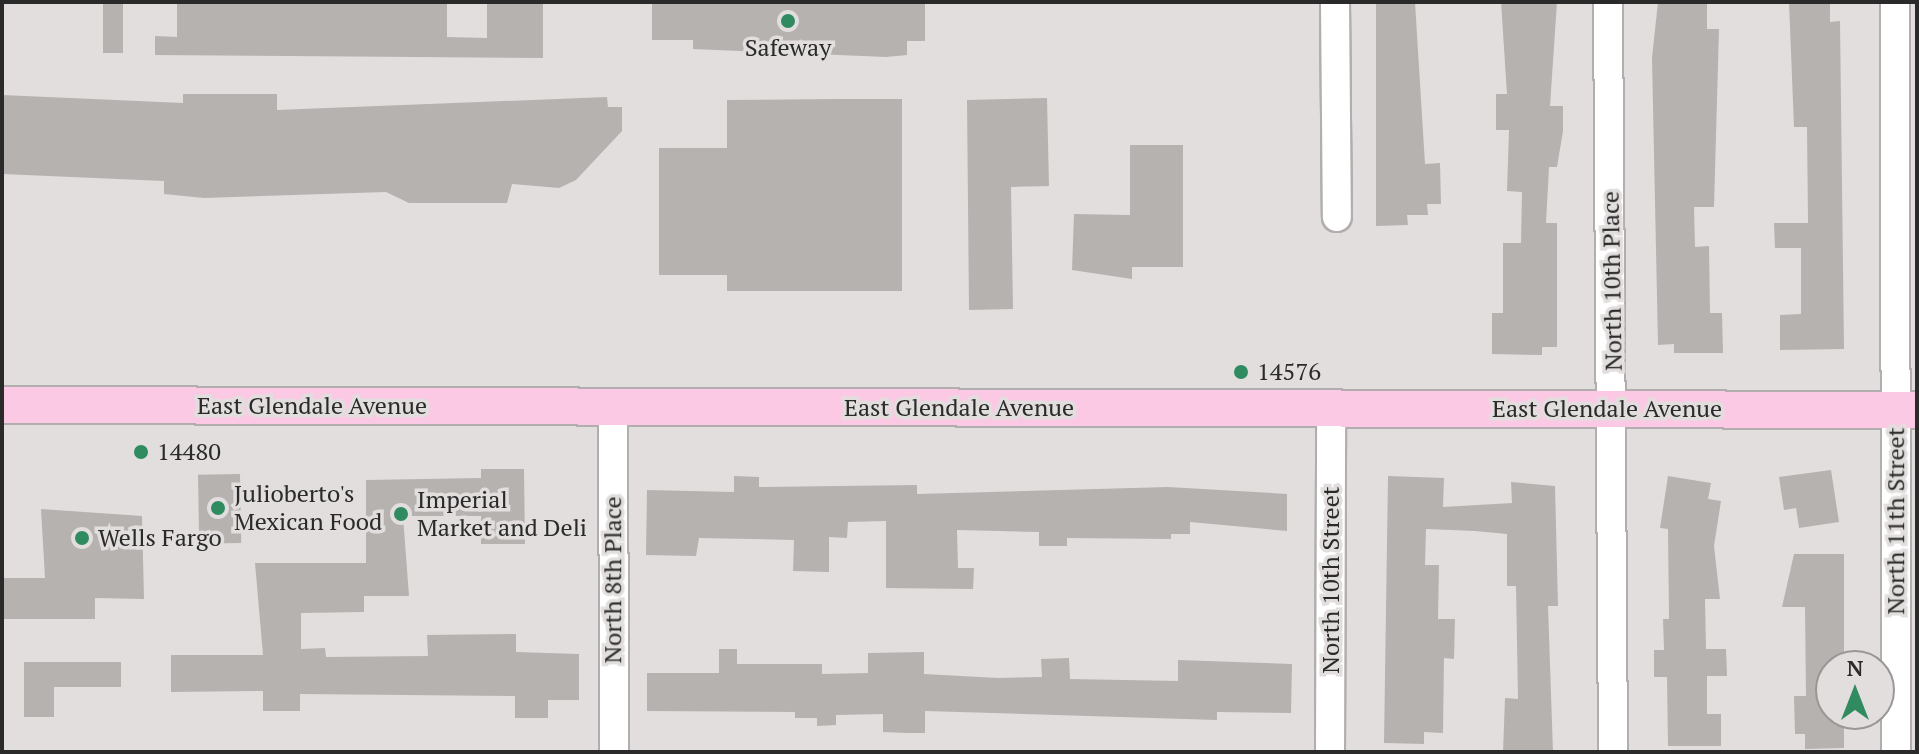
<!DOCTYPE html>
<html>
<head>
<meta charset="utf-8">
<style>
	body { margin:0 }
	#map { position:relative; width:1919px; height:754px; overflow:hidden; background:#e2dede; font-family:"PT Serif",serif }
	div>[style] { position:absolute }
	.building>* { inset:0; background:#b6b2b0; transform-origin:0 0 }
	.roads { filter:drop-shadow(2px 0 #b2adae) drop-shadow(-2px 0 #b2adae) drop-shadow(0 2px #b2adae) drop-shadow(0 -2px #b2adae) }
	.minor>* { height:28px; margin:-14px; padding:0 14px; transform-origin:14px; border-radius:14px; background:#fff }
	.major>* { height:36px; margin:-18px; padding:0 18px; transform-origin:18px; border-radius:18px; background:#fcc9e5 }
	.dots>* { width:22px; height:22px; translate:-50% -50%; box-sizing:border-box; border:4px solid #e2dede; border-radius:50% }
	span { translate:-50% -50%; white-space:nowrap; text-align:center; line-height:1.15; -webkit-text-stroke:7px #e2dede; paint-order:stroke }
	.poi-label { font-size:24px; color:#2b2a2a }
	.left { translate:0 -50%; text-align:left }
	.street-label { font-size:24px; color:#2b2a2a }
	.frame { position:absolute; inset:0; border:4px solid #2b2a2a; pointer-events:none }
	.north { position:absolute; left:1815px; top:650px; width:80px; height:80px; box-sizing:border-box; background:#e2dede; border:2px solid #999696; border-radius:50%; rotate:0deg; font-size:22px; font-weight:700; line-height:32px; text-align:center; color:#2b2a2a }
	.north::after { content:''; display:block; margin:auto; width:28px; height:36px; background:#318b61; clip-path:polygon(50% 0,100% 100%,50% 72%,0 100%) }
</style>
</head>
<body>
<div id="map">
	<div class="building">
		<i style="left:103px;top:2px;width:20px;height:51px"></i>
		<i style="clip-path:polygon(177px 2px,447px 2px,447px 37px,487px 38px,487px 2px,543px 2px,543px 58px,155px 55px,155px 36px,177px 37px)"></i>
		<i style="clip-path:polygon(652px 2px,925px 2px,925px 41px,907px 41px,907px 55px,886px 57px,693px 49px,693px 40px,652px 40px)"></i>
		<i style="clip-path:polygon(1415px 2px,1425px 164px,1440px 163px,1441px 204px,1427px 204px,1428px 215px,1407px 215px,1408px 225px,1376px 226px,1376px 3px)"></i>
		<i style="clip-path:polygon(1501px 2px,1557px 2px,1550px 106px,1563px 106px,1563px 131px,1557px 167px,1549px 167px,1546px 223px,1557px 223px,1557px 347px,1542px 347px,1542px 355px,1492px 354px,1492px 313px,1503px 313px,1503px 243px,1521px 243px,1522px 192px,1507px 191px,1509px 130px,1496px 130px,1496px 94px,1507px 94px)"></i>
		<i style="clip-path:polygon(1658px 2px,1707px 2px,1707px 29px,1719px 29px,1714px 207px,1694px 207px,1695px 247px,1709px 246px,1710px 313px,1722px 313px,1723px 353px,1674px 353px,1674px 344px,1658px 345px,1652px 58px)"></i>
		<i style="clip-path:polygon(1789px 2px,1830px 2px,1830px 22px,1840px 21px,1844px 349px,1780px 350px,1780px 315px,1801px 314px,1801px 248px,1775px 248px,1774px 223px,1808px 223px,1807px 127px,1794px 127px)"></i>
		<i style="clip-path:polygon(183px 94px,277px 94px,277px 110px,607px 97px,608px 107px,622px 107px,622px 131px,576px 180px,559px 188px,512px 184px,507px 203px,409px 203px,386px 192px,204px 198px,164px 194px,164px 181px,2px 174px,2px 95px,183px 103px)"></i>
		<i style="clip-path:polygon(1047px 98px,1049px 186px,1011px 187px,1013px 309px,969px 310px,967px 100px)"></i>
		<i style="clip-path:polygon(836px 99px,902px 99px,902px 291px,727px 291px,727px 275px,659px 275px,659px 148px,727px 148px,727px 100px)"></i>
		<i style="clip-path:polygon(1130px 145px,1183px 145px,1183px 267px,1132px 267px,1132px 279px,1072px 270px,1074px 214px,1130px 215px)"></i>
		<i style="clip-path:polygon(481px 469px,524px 469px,525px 544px,481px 544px,481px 516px,403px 516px,409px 596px,364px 596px,364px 612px,301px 613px,301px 649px,325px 648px,326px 657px,428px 656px,427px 635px,516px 634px,516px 652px,579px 654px,579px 700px,548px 700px,548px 718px,515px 718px,515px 696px,300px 694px,300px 711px,263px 711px,263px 691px,171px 692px,171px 655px,263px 655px,255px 563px,366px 563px,366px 480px,481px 478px)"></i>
		<i style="clip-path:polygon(1831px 470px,1839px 522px,1799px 528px,1796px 508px,1784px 510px,1779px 477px)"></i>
		<i style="left:240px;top:474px;width:69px;height:42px;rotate:89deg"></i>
		<i style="clip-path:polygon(734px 476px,759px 477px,759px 487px,917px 485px,917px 494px,1168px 487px,1287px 494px,1287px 531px,1190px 522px,1190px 534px,1171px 534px,1171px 539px,1067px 538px,1067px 546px,1039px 546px,1039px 532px,957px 530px,958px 568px,974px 568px,973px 589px,886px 588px,886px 521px,848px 522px,847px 538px,829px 537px,829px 572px,793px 571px,794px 540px,699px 538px,696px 556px,646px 555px,647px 490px,734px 492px)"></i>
		<i style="clip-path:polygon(1388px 476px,1444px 478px,1443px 507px,1512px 503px,1511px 482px,1555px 486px,1558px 606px,1548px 606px,1553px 752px,1503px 752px,1505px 698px,1518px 699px,1516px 586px,1507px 586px,1507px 534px,1475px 531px,1426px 529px,1425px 565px,1439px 565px,1438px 619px,1455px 619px,1454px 659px,1444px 658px,1443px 733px,1424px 732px,1424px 744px,1384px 743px)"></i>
		<i style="clip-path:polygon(1668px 476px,1711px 483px,1708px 499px,1721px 501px,1714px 546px,1720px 599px,1705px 599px,1706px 649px,1726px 649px,1727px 676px,1707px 676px,1707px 714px,1721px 714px,1721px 746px,1668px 746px,1667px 677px,1654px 677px,1654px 650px,1664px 650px,1663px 619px,1669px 619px,1668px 529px,1660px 528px)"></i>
		<i style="clip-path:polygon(41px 509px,142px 516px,144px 599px,95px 598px,95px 619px,2px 619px,2px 578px,45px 578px)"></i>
		<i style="clip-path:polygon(1794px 554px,1844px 554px,1844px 666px,1831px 666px,1831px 714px,1844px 714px,1844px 748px,1805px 749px,1805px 734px,1795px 734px,1794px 696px,1806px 696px,1805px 607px,1782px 607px)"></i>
		<i style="clip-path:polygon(719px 649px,737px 649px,737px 664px,822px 664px,822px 674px,868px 673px,868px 653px,924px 652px,924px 674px,998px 678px,1042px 677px,1041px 659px,1069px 658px,1070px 679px,1178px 681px,1178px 660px,1292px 664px,1291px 713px,1217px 712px,1217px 720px,925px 711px,925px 733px,906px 733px,883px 732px,883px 714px,836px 715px,836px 725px,817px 726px,817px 718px,795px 718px,795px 712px,647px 711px,647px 673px,719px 673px)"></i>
		<i style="clip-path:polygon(24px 662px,121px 662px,121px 687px,54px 687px,54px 717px,24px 717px)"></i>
	</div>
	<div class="roads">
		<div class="minor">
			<i style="left:1335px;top:2px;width:215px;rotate:89.5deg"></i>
			<i style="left:1608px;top:2px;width:750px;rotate:89.62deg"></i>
			<i style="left:1895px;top:2px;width:750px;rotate:89.92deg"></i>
			<i style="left:613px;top:407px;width:345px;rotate:89.8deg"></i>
			<i style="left:1330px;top:752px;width:344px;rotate:-89.8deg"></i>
		</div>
		<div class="major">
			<i style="left:2px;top:405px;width:1915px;rotate:0.15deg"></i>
		</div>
	</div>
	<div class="dots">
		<i style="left:788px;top:21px;background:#318b61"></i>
		<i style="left:1241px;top:372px;background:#318b61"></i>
		<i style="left:141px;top:452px;background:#318b61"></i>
		<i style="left:218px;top:508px;background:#318b61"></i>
		<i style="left:401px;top:514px;background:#318b61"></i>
		<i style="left:82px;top:538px;background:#318b61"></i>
	</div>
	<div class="poi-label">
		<span style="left:788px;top:48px">Safeway</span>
		<span class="left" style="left:1257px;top:372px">14576</span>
		<span class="left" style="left:157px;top:452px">14480</span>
		<span class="left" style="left:234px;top:508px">Julioberto's<br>Mexican Food</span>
		<span class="left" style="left:417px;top:514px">Imperial<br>Market and Deli</span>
		<span class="left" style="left:98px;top:538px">Wells Fargo</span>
	</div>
	<div class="street-label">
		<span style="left:1612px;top:281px;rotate:-91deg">North 10th Place</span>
		<span style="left:312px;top:406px">East Glendale Avenue</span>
		<span style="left:959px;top:408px">East Glendale Avenue</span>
		<span style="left:1607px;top:409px">East Glendale Avenue</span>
		<span style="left:1896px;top:521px;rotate:-90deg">North 11th Street</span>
		<span style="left:613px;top:580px;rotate:-90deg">North 8th Place</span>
		<span style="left:1331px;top:580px;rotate:-90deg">North 10th Street</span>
	</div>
	<div class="frame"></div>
	<div class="north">N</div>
</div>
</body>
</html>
